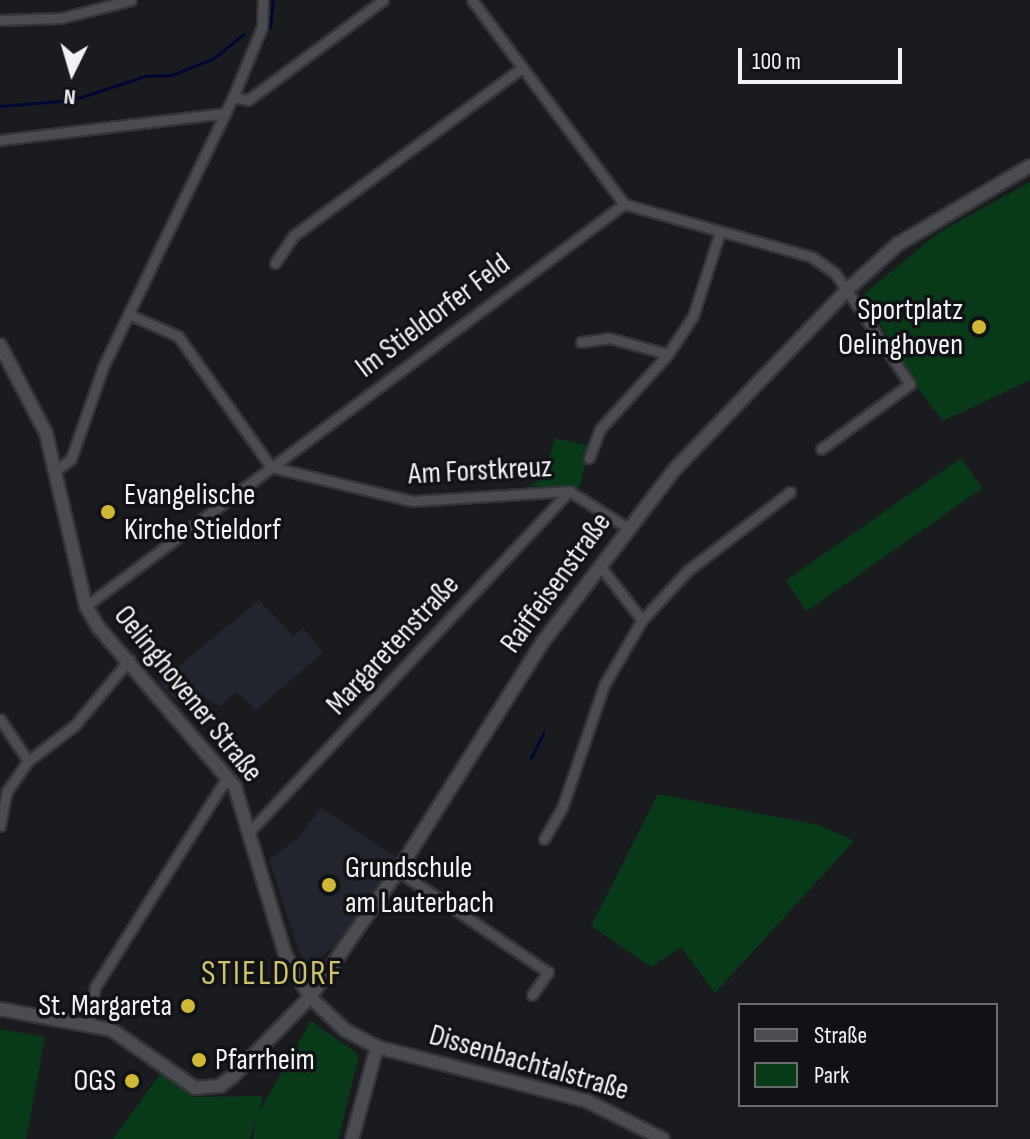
<!DOCTYPE html>
<html>
<head>
<meta charset="utf-8">
<style>
	body { margin:0 }
	#map { position:relative; width:1030px; height:1139px; overflow:hidden; background:#1a1b1f; font-family:"Sofia Sans Condensed",sans-serif }
	div>[style] { position:absolute }
	.built>* { inset:0; background:#22252e }
	.green>* { inset:0; background:#083a1a; transform-origin:0 0 }
	.stream>* { height:3px; margin:-1.5px; padding:0 1.5px; transform-origin:1.5px; border-radius:1.5px; background:#000733 }
	.roads { filter:drop-shadow(2px 0 #343538) drop-shadow(-2px 0 #343538) drop-shadow(0 2px #343538) drop-shadow(0 -2px #343538) }
	.street>* { height:9px; margin:-4.5px; padding:0 4.5px; transform-origin:4.5px; border-radius:4.5px; background:#4b4c51 }
	.secondary>* { height:12px; margin:-6px; padding:0 6px; transform-origin:6px; border-radius:6px; background:#4b4c51 }
	.dots>* { width:22px; height:22px; translate:-50% -50%; box-sizing:border-box; border:4px solid #111216; border-radius:50% }
	span { translate:-50% -50%; white-space:nowrap; text-align:center; line-height:1.15; -webkit-text-stroke:7px #111216; paint-order:stroke }
	.poi-label { font-size:30px; color:#f1f2f5 }
	.right { translate:-100% -50%; text-align:right }
	.left { translate:0 -50%; text-align:left }
	.street-label { font-size:30px; color:#f1f2f5 }
	.quarter-label { font-size:34px; color:#cfc072; letter-spacing:2px }
	.legend { position:absolute; left:738px; top:1003px; width:260px; height:104px; box-sizing:border-box; background:#111216; border:2px solid #6b6c6f; margin:0; padding:10px 14px; list-style:none; font-size:24px; color:#f1f2f5 }
	.legend li { display:flex; align-items:center; gap:16px; height:40px }
	.legend b { width:40px; border:2px solid #6b6c6f }
	.north { position:absolute; left:32px; top:32px; width:80px; height:80px; -webkit-text-stroke:6px #111216; paint-order:stroke; rotate:185deg; font-size:22px; font-weight:700; line-height:32px; text-align:center; color:#f1f2f5 }
	.north::after { content:''; display:block; margin:auto; width:28px; height:36px; background:#f1f2f5; clip-path:polygon(50% 0,100% 100%,50% 72%,0 100%) }
	.scale { position:absolute; left:738px; top:48px; width:164px; height:36px; box-sizing:border-box; border:4px solid #f1f2f5; border-top:0; padding-left:10px; font-size:24px; line-height:28px; white-space:nowrap; color:#f1f2f5; -webkit-text-stroke:6px #111216; paint-order:stroke }
</style>
</head>
<body>
<div id="map">
	<div class="built">
		<i style="clip-path:polygon(259px 600px,293px 636px,303px 628px,323px 653px,256px 710px,237px 692px,219px 706px,194px 690px,178px 703px,158px 683px)"></i>
		<i style="clip-path:polygon(321px 808px,397px 857px,337px 944px,312px 965px,302px 961px,269px 859px,297px 839px)"></i>
	</div>
	<div class="green">
		<i style="clip-path:polygon(1030px 182px,1030px 380px,943px 421px,912px 381px,864px 294px,938px 233px)"></i>
		<i style="clip-path:polygon(555px 438px,590px 446px,579px 488px,530px 486px,544px 476px)"></i>
		<i style="left:961px;top:458px;width:37px;height:214px;rotate:55deg"></i>
		<i style="clip-path:polygon(658px 794px,819px 825px,854px 841px,715px 993px,681px 947px,651px 967px,591px 926px)"></i>
		<i style="clip-path:polygon(311px 1021px,359px 1055px,338px 1139px,253px 1139px,256px 1119px,250px 1139px,113px 1139px,160px 1074px,193px 1097px,263px 1096px,259px 1112px)"></i>
		<i style="clip-path:polygon(0 1029px,45px 1037px,26px 1139px,0 1139px)"></i>
	</div>
	<div class="stream">
		<i style="left:270px;top:27px;width:27px;rotate:-84deg"></i>
		<i style="left:0;top:106px;width:72px;rotate:-4.8deg"></i>
		<i style="left:72px;top:100px;width:77px;rotate:-18.2deg"></i>
		<i style="left:145px;top:76px;width:27px;rotate:-2deg"></i>
		<i style="left:172px;top:75px;width:45px;rotate:-22deg"></i>
		<i style="left:214px;top:58px;width:38px;rotate:-39deg"></i>
		<i style="left:531px;top:758px;width:28px;rotate:-64deg"></i>
	</div>
	<div class="roads">
		<div class="street">
			<i style="left:472px;top:0;width:254px;rotate:53.3deg"></i>
			<i style="left:624px;top:204px;width:195px;rotate:15.7deg"></i>
			<i style="left:812px;top:257px;width:28px;rotate:35deg"></i>
			<i style="left:835px;top:273px;width:134px;rotate:56deg"></i>
			<i style="left:910px;top:384px;width:110px;rotate:143.9deg"></i>
			<i style="left:0;top:20px;width:61px;rotate:-1.9deg"></i>
			<i style="left:61px;top:18px;width:72px;rotate:-14.4deg"></i>
			<i style="left:233px;top:97px;width:15px;rotate:11deg"></i>
			<i style="left:248px;top:100px;width:168px;rotate:-36.5deg"></i>
			<i style="left:0;top:140px;width:227px;rotate:-6.8deg"></i>
			<i style="left:275px;top:263px;width:32px;rotate:-56deg"></i>
			<i style="left:293px;top:236px;width:284px;rotate:-36.3deg"></i>
			<i style="left:130px;top:315px;width:52px;rotate:23.6deg"></i>
			<i style="left:178px;top:336px;width:161px;rotate:54.6deg"></i>
			<i style="left:581px;top:342px;width:28px;rotate:-8deg"></i>
			<i style="left:609px;top:338px;width:61px;rotate:15.2deg"></i>
			<i style="left:668px;top:354px;width:45px;rotate:-56.7deg"></i>
			<i style="left:693px;top:316px;width:88px;rotate:-72.2deg"></i>
			<i style="left:589px;top:458px;width:31px;rotate:-69deg"></i>
			<i style="left:600px;top:429px;width:101px;rotate:-47.8deg"></i>
			<i style="left:271px;top:467px;width:146px;rotate:13.5deg"></i>
			<i style="left:413px;top:501px;width:156px;rotate:-3.7deg"></i>
			<i style="left:569px;top:491px;width:70px;rotate:32.1deg"></i>
			<i style="left:57px;top:469px;width:17px;rotate:-36deg"></i>
			<i style="left:71px;top:459px;width:97px;rotate:-70.8deg"></i>
			<i style="left:103px;top:367px;width:300px;rotate:-64.3deg"></i>
			<i style="left:233px;top:97px;width:76px;rotate:-67.5deg"></i>
			<i style="left:262px;top:27px;width:27px;rotate:-88deg"></i>
			<i style="left:600px;top:566px;width:68px;rotate:52.1deg"></i>
			<i style="left:86px;top:606px;width:672px;rotate:-36.77deg"></i>
			<i style="left:0;top:719px;width:50px;rotate:56.3deg"></i>
			<i style="left:0;top:826px;width:36px;rotate:-79deg"></i>
			<i style="left:7px;top:791px;width:37px;rotate:-55deg"></i>
			<i style="left:28px;top:761px;width:59px;rotate:-37.5deg"></i>
			<i style="left:75px;top:725px;width:85px;rotate:-50.3deg"></i>
			<i style="left:251px;top:830px;width:465px;rotate:-46.8deg"></i>
			<i style="left:544px;top:839px;width:36px;rotate:-60deg"></i>
			<i style="left:562px;top:808px;width:130px;rotate:-71.1deg"></i>
			<i style="left:604px;top:685px;width:75px;rotate:-59.7deg"></i>
			<i style="left:642px;top:620px;width:67px;rotate:-47.4deg"></i>
			<i style="left:687px;top:571px;width:130px;rotate:-37.5deg"></i>
			<i style="left:398px;top:871px;width:181px;rotate:34deg"></i>
			<i style="left:548px;top:972px;width:28px;rotate:125deg"></i>
			<i style="left:89px;top:1027px;width:40px;rotate:-81.5deg"></i>
			<i style="left:95px;top:987px;width:249px;rotate:-57.8deg"></i>
		</div>
		<div class="secondary">
			<i style="left:0;top:345px;width:99px;rotate:62.4deg"></i>
			<i style="left:46px;top:433px;width:178px;rotate:77deg"></i>
			<i style="left:86px;top:606px;width:24px;rotate:60deg"></i>
			<i style="left:98px;top:627px;width:211px;rotate:49.4deg"></i>
			<i style="left:235px;top:787px;width:174px;rotate:73.3deg"></i>
			<i style="left:285px;top:954px;width:50px;rotate:59.8deg"></i>
			<i style="left:310px;top:997px;width:48px;rotate:43.3deg"></i>
			<i style="left:345px;top:1030px;width:36px;rotate:28deg"></i>
			<i style="left:377px;top:1047px;width:217px;rotate:14.4deg"></i>
			<i style="left:587px;top:1101px;width:85px;rotate:26.6deg"></i>
			<i style="left:0;top:1009px;width:114px;rotate:10.6deg"></i>
			<i style="left:112px;top:1030px;width:101px;rotate:34.9deg"></i>
			<i style="left:195px;top:1088px;width:25px;rotate:-5deg"></i>
			<i style="left:220px;top:1086px;width:18px;rotate:-38deg"></i>
			<i style="left:234px;top:1075px;width:109px;rotate:-45.7deg"></i>
			<i style="left:310px;top:997px;width:154px;rotate:-55.1deg"></i>
			<i style="left:398px;top:871px;width:270px;rotate:-57.7deg"></i>
			<i style="left:542px;top:643px;width:220px;rotate:-52.6deg"></i>
			<i style="left:676px;top:468px;width:247px;rotate:-46.1deg"></i>
			<i style="left:847px;top:290px;width:69px;rotate:-42deg"></i>
			<i style="left:898px;top:244px;width:153px;rotate:-30.6deg"></i>
			<i style="left:352px;top:1139px;width:95px;rotate:-74.8deg"></i>
		</div>
	</div>
	<div class="dots">
		<i style="left:979px;top:327px;background:#cfb837"></i>
		<i style="left:108px;top:512px;background:#cfb837"></i>
		<i style="left:329px;top:885px;background:#cfb837"></i>
		<i style="left:188px;top:1006px;background:#cfb837"></i>
		<i style="left:199px;top:1060px;background:#cfb837"></i>
		<i style="left:132px;top:1081px;background:#cfb837"></i>
	</div>
	<div class="poi-label">
		<span class="right" style="left:963px;top:327px">Sportplatz<br>Oelinghoven</span>
		<span class="left" style="left:124px;top:512px">Evangelische<br>Kirche Stieldorf</span>
		<span class="left" style="left:345px;top:885px">Grundschule<br>am Lauterbach</span>
		<span class="right" style="left:172px;top:1006px">St. Margareta</span>
		<span class="left" style="left:215px;top:1060px">Pfarrheim</span>
		<span class="right" style="left:116px;top:1081px">OGS</span>
	</div>
	<div class="street-label">
		<span style="left:433px;top:316px;rotate:-37deg">Im Stieldorfer Feld</span>
		<span style="left:480px;top:471px;rotate:-3deg">Am Forstkreuz</span>
		<span style="left:556px;top:583px;rotate:-54deg">Raiffeisenstraße</span>
		<span style="left:393px;top:645px;rotate:-47deg">Margaretenstraße</span>
		<span style="left:188px;top:694px;rotate:51deg">Oelinghovener Straße</span>
		<span style="left:529px;top:1063px;rotate:16deg">Dissenbachtalstraße</span>
	</div>
	<div class="quarter-label">
		<span style="left:272px;top:974px">STIELDORF</span>
	</div>
	<ul class="legend">
	<li><b style="height:10px;background:#4b4c51"></b>Straße</li>
	<li><b style="height:22px;background:#083a1a"></b>Park</li>
	</ul>
	<div class="north">N</div>
	<div class="scale">100 m</div>
</div>
</body>
</html>
